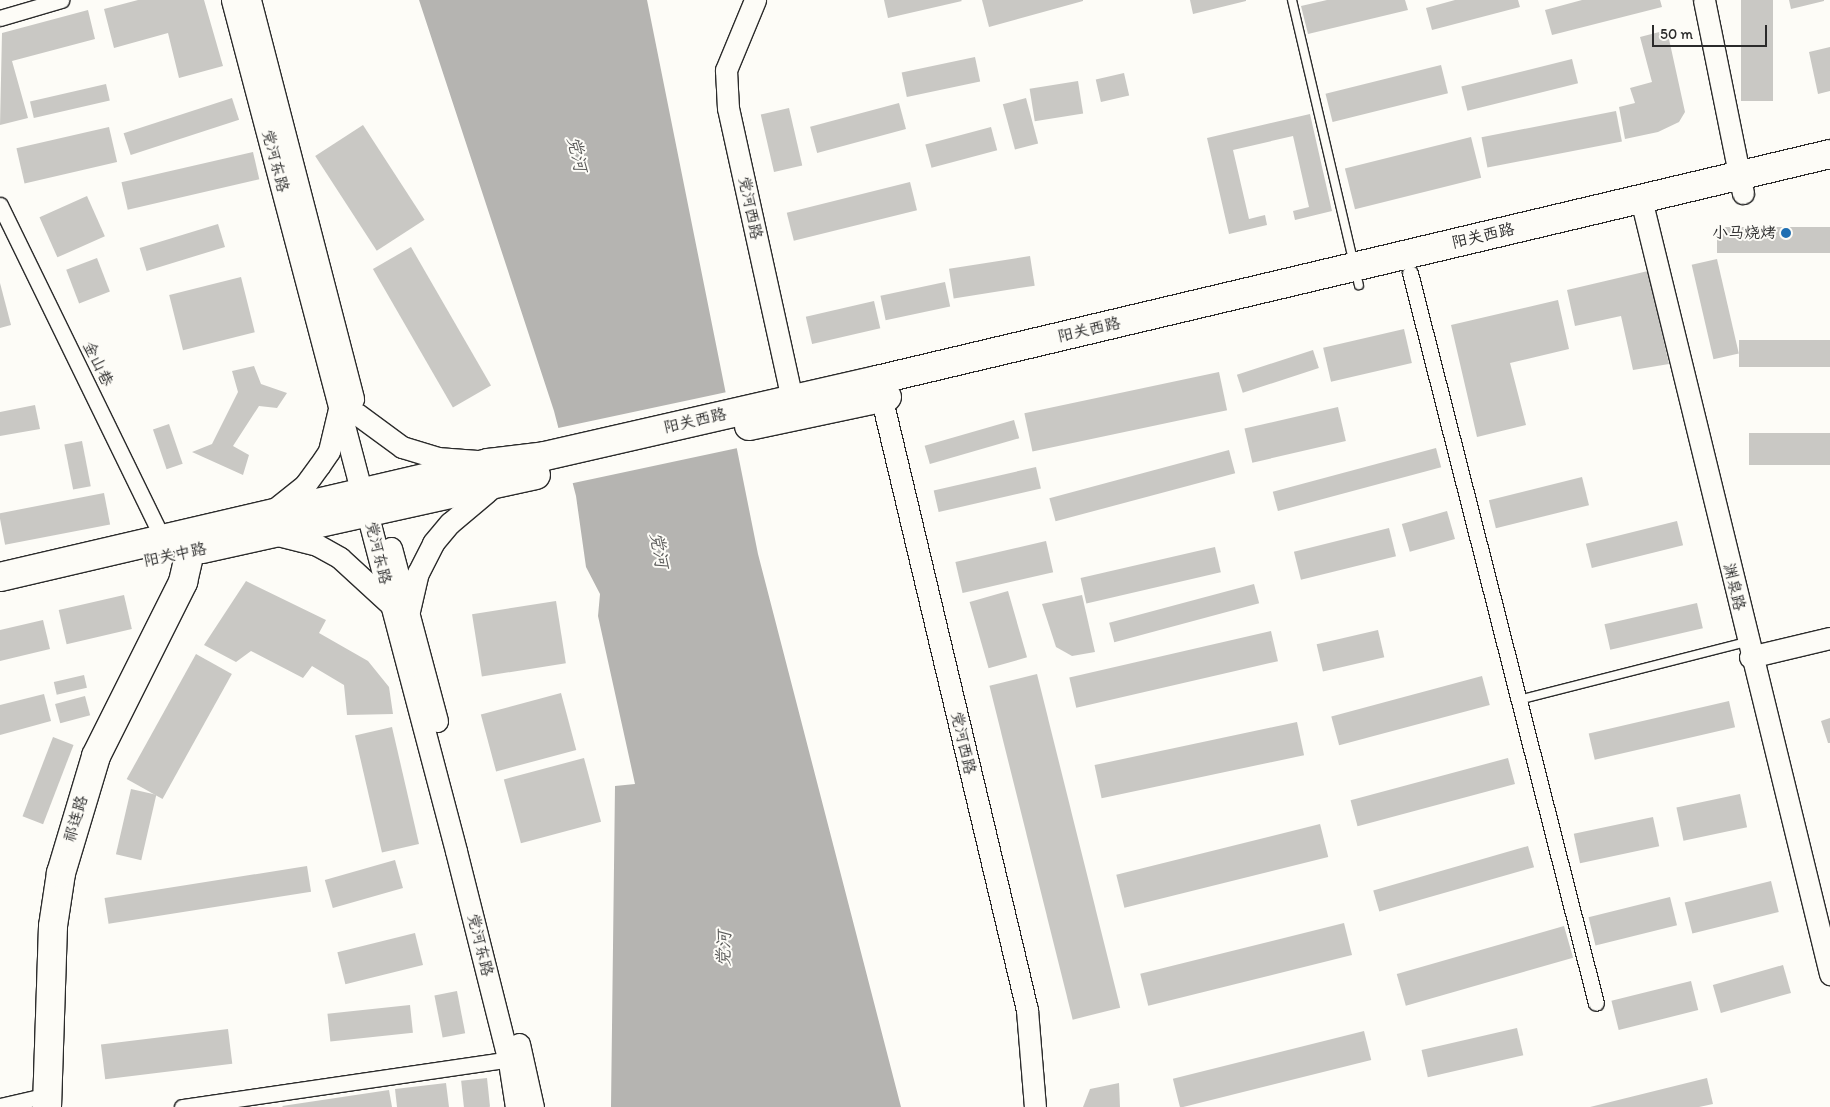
<!DOCTYPE html>
<html>
<head>
<meta charset="utf-8">
<style>
	body { margin:0 }
	#map { position:relative; width:1830px; height:1107px; overflow:hidden; background:#fdfcf7; font-family:Itim,"LXGW WenKai TC",sans-serif }
	div>[style] { position:absolute }
	.water>* { inset:0; background:#b5b4b1 }
	.pier>* { inset:0; background:#fdfcf7; transform-origin:0 0 }
	.building>* { inset:0; background:#c9c8c4; transform-origin:0 0 }
	.roads { filter:drop-shadow(1px 0 #2b2b2b) drop-shadow(-1px 0 #2b2b2b) drop-shadow(0 1px #2b2b2b) drop-shadow(0 -1px #2b2b2b) }
	.lane>* { height:8px; margin:-4px; padding:0 4px; transform-origin:4px; border-radius:4px; background:#fdfcf7 }
	.street>* { height:15px; margin:-7.5px; padding:0 7.5px; transform-origin:7.5px; border-radius:7.5px; background:#fdfcf7 }
	.secondary>* { height:21px; margin:-10.5px; padding:0 10.5px; transform-origin:10.5px; border-radius:10.5px; background:#fdfcf7 }
	.highway>* { height:28px; margin:-14px; padding:0 14px; transform-origin:14px; border-radius:14px; background:#fdfcf7 }
	.dots>* { width:14px; height:14px; translate:-50% -50%; box-sizing:border-box; border:2px solid #fdfcf7; border-radius:50% }
	span { translate:-50% -50%; white-space:nowrap; text-align:center; line-height:1.15; -webkit-text-stroke:4px #fdfcf7; paint-order:stroke }
	.street-label { font-size:16px; color:#2b2b2b }
	.poi-label { font-size:16px; color:#2b2b2b }
	.right { translate:-100% -50%; text-align:right }
	.water-label { font-size:18px; color:#5b5b5a; font-style:italic }
	.scale { position:absolute; left:1652px; top:25px; width:115px; height:22px; box-sizing:border-box; border:2px solid #2b2b2b; border-top:0; padding-left:6px; font-size:15px; line-height:18px; white-space:nowrap; color:#2b2b2b; -webkit-text-stroke:4px #fdfcf7; paint-order:stroke }
</style>
</head>
<body>
<div id="map">
	<div class="water">
		<i style="clip-path:polygon(419px 0,647px 0,758px 554px,901px 1107px,611px 1107px,615px 786px,635px 784px,598px 616px,600px 594px,586px 567px,576px 496px,554px 411px)"></i>
	</div>
	<div class="pier">
		<i style="left:727px;top:392px;width:57px;height:175px;rotate:78deg"></i>
	</div>
	<div class="building">
		<i style="clip-path:polygon(138px 0,204px 0,223px 66px,179px 78px,168px 33px,114px 48px,104px 9px)"></i>
		<i style="clip-path:polygon(884px 0,961px 0,962px 1px,888px 18px)"></i>
		<i style="clip-path:polygon(982px 0,1083px 0,1083px 1px,989px 27px)"></i>
		<i style="clip-path:polygon(1190px 0,1246px 0,1246px 1px,1193px 14px)"></i>
		<i style="clip-path:polygon(1327px 0,1405px 0,1408px 10px,1308px 34px,1301px 6px)"></i>
		<i style="clip-path:polygon(1455px 0,1518px 0,1520px 7px,1432px 30px,1426px 8px)"></i>
		<i style="clip-path:polygon(1582px 0,1660px 0,1662px 7px,1552px 35px,1545px 10px)"></i>
		<i style="left:1741px;top:0;width:32px;height:101px"></i>
		<i style="clip-path:polygon(1789px 0,1824px 0,1824px 1px,1791px 9px)"></i>
		<i style="clip-path:polygon(88px 10px,95px 39px,12px 61px,28px 118px,0 125px,2px 33px)"></i>
		<i style="clip-path:polygon(1667px 30px,1685px 112px,1679px 122px,1658px 132px,1625px 139px,1619px 107px,1635px 103px,1630px 88px,1652px 82px,1640px 37px)"></i>
		<i style="clip-path:polygon(1830px 47px,1830px 91px,1818px 94px,1809px 52px)"></i>
		<i style="left:975px;top:57px;width:25px;height:75px;rotate:78deg"></i>
		<i style="left:1572px;top:59px;width:25px;height:114px;rotate:76deg"></i>
		<i style="left:1441px;top:65px;width:29px;height:119px;rotate:76deg"></i>
		<i style="left:1124px;top:73px;width:23px;height:29px;rotate:77deg"></i>
		<i style="left:1078px;top:81px;width:33px;height:49px;rotate:81deg"></i>
		<i style="left:106px;top:84px;width:17px;height:78px;rotate:77deg"></i>
		<i style="left:232px;top:98px;width:23px;height:114px;rotate:72deg"></i>
		<i style="left:1026px;top:98px;width:47px;height:24px;rotate:75deg"></i>
		<i style="left:899px;top:103px;width:27px;height:92px;rotate:75deg"></i>
		<i style="left:789px;top:108px;width:59px;height:29px;rotate:77deg"></i>
		<i style="left:1616px;top:111px;width:31px;height:137px;rotate:79deg"></i>
		<i style="clip-path:polygon(1310px 114px,1332px 211px,1295px 220px,1293px 211px,1309px 207px,1293px 136px,1233px 150px,1249px 219px,1265px 215px,1267px 225px,1229px 234px,1207px 138px)"></i>
		<i style="left:363px;top:125px;width:113px;height:57px;rotate:57deg"></i>
		<i style="left:109px;top:127px;width:36px;height:95px;rotate:77deg"></i>
		<i style="left:991px;top:127px;width:24px;height:68px;rotate:75deg"></i>
		<i style="left:1471px;top:137px;width:42px;height:130px;rotate:76deg"></i>
		<i style="left:253px;top:152px;width:28px;height:135px;rotate:77deg"></i>
		<i style="left:910px;top:182px;width:29px;height:127px;rotate:76deg"></i>
		<i style="left:87px;top:196px;width:44px;height:52px;rotate:66deg"></i>
		<i style="left:218px;top:224px;width:24px;height:82px;rotate:73deg"></i>
		<i style="left:1830px;top:227px;width:26px;height:113px;rotate:90deg"></i>
		<i style="left:411px;top:247px;width:160px;height:44px;rotate:60deg"></i>
		<i style="left:1030px;top:256px;width:30px;height:82px;rotate:81deg"></i>
		<i style="left:97px;top:258px;width:36px;height:33px;rotate:69deg"></i>
		<i style="left:1717px;top:259px;width:97px;height:26px;rotate:77deg"></i>
		<i style="clip-path:polygon(1648px 271px,1669px 364px,1633px 370px,1621px 316px,1575px 326px,1567px 290px)"></i>
		<i style="left:241px;top:277px;width:57px;height:74px;rotate:76deg"></i>
		<i style="left:945px;top:282px;width:25px;height:66px;rotate:78deg"></i>
		<i style="clip-path:polygon(0 283px,11px 325px,0 328px)"></i>
		<i style="clip-path:polygon(1558px 300px,1569px 349px,1510px 363px,1526px 425px,1477px 437px,1451px 325px)"></i>
		<i style="left:874px;top:301px;width:28px;height:70px;rotate:77deg"></i>
		<i style="left:1404px;top:329px;width:35px;height:83px;rotate:77deg"></i>
		<i style="left:1830px;top:340px;width:27px;height:91px;rotate:90deg"></i>
		<i style="left:1313px;top:350px;width:19px;height:80px;rotate:72deg"></i>
		<i style="clip-path:polygon(254px 366px,261px 384px,287px 393px,277px 408px,259px 406px,233px 446px,249px 455px,243px 475px,192px 452px,212px 444px,238px 392px,232px 371px)"></i>
		<i style="left:1219px;top:372px;width:39px;height:199px;rotate:78deg"></i>
		<i style="clip-path:polygon(35px 405px,40px 429px,0 436px,0 412px)"></i>
		<i style="left:1338px;top:407px;width:35px;height:96px;rotate:77deg"></i>
		<i style="left:1014px;top:420px;width:19px;height:93px;rotate:74deg"></i>
		<i style="left:169px;top:424px;width:42px;height:17px;rotate:71deg"></i>
		<i style="left:1830px;top:433px;width:32px;height:81px;rotate:90deg"></i>
		<i style="left:82px;top:441px;width:46px;height:18px;rotate:79deg"></i>
		<i style="left:1436px;top:448px;width:20px;height:169px;rotate:75deg"></i>
		<i style="left:1229px;top:450px;width:24px;height:186px;rotate:75deg"></i>
		<i style="left:1036px;top:467px;width:22px;height:105px;rotate:77deg"></i>
		<i style="left:1582px;top:477px;width:29px;height:96px;rotate:76deg"></i>
		<i style="left:104px;top:493px;width:32px;height:107px;rotate:79deg"></i>
		<i style="left:1447px;top:511px;width:29px;height:47px;rotate:74deg"></i>
		<i style="left:1677px;top:521px;width:25px;height:94px;rotate:76deg"></i>
		<i style="left:1389px;top:528px;width:29px;height:98px;rotate:76deg"></i>
		<i style="left:1046px;top:541px;width:32px;height:93px;rotate:77deg"></i>
		<i style="left:1215px;top:547px;width:26px;height:138px;rotate:77deg"></i>
		<i style="clip-path:polygon(246px 581px,326px 620px,319px 633px,368px 661px,389px 687px,393px 714px,347px 715px,344px 685px,312px 666px,303px 678px,251px 651px,236px 662px,204px 645px)"></i>
		<i style="left:1254px;top:584px;width:20px;height:150px;rotate:75deg"></i>
		<i style="left:1008px;top:591px;width:69px;height:40px;rotate:74deg"></i>
		<i style="left:124px;top:595px;width:35px;height:67px;rotate:77deg"></i>
		<i style="clip-path:polygon(1082px 595px,1095px 652px,1072px 656px,1056px 647px,1042px 604px)"></i>
		<i style="left:556px;top:601px;width:63px;height:85px;rotate:81deg"></i>
		<i style="left:1697px;top:603px;width:26px;height:95px;rotate:77deg"></i>
		<i style="clip-path:polygon(43px 620px,50px 649px,0 661px,0 630px)"></i>
		<i style="left:1378px;top:630px;width:28px;height:63px;rotate:77deg"></i>
		<i style="left:1271px;top:631px;width:31px;height:207px;rotate:77deg"></i>
		<i style="left:196px;top:654px;width:41px;height:143px;rotate:29deg"></i>
		<i style="left:1037px;top:674px;width:344px;height:49px;rotate:76deg"></i>
		<i style="left:84px;top:675px;width:13px;height:31px;rotate:77deg"></i>
		<i style="left:1482px;top:676px;width:30px;height:156px;rotate:75deg"></i>
		<i style="left:561px;top:693px;width:59px;height:83px;rotate:75deg"></i>
		<i style="clip-path:polygon(44px 694px,51px 721px,0 735px,0 705px)"></i>
		<i style="left:85px;top:696px;width:20px;height:31px;rotate:75deg"></i>
		<i style="left:1729px;top:701px;width:27px;height:144px;rotate:77deg"></i>
		<i style="clip-path:polygon(1830px 718px,1830px 743px,1828px 743px,1821px 721px)"></i>
		<i style="left:1297px;top:722px;width:34px;height:207px;rotate:78deg"></i>
		<i style="left:392px;top:727px;width:120px;height:38px;rotate:77deg"></i>
		<i style="left:53px;top:737px;width:22px;height:85px;rotate:21deg"></i>
		<i style="left:584px;top:758px;width:66px;height:83px;rotate:75deg"></i>
		<i style="left:1508px;top:758px;width:27px;height:163px;rotate:75deg"></i>
		<i style="left:131px;top:789px;width:26px;height:67px;rotate:13deg"></i>
		<i style="left:1740px;top:794px;width:34px;height:65px;rotate:78deg"></i>
		<i style="left:1653px;top:817px;width:30px;height:81px;rotate:78deg"></i>
		<i style="left:1320px;top:824px;width:34px;height:210px;rotate:76deg"></i>
		<i style="left:1528px;top:846px;width:22px;height:161px;rotate:74deg"></i>
		<i style="left:395px;top:860px;width:29px;height:73px;rotate:74deg"></i>
		<i style="left:307px;top:866px;width:26px;height:205px;rotate:81deg"></i>
		<i style="left:1771px;top:881px;width:32px;height:89px;rotate:76deg"></i>
		<i style="left:1670px;top:897px;width:29px;height:84px;rotate:76deg"></i>
		<i style="left:1344px;top:923px;width:33px;height:210px;rotate:76deg"></i>
		<i style="left:1564px;top:926px;width:33px;height:174px;rotate:74deg"></i>
		<i style="left:415px;top:933px;width:33px;height:80px;rotate:76deg"></i>
		<i style="left:1783px;top:965px;width:29px;height:73px;rotate:74deg"></i>
		<i style="left:1691px;top:981px;width:30px;height:82px;rotate:76deg"></i>
		<i style="left:457px;top:991px;width:43px;height:23px;rotate:79deg"></i>
		<i style="left:410px;top:1005px;width:28px;height:83px;rotate:84deg"></i>
		<i style="left:1517px;top:1028px;width:28px;height:98px;rotate:77deg"></i>
		<i style="left:228px;top:1029px;width:35px;height:128px;rotate:83deg"></i>
		<i style="left:1364px;top:1031px;width:30px;height:197px;rotate:76deg"></i>
		<i style="left:487px;top:1078px;width:29px;height:26px;rotate:84deg"></i>
		<i style="clip-path:polygon(1707px 1078px,1713px 1104px,1699px 1107px,1590px 1107px)"></i>
		<i style="clip-path:polygon(446px 1083px,449px 1107px,397px 1107px,395px 1089px)"></i>
		<i style="clip-path:polygon(1119px 1083px,1120px 1107px,1083px 1107px,1090px 1089px)"></i>
		<i style="clip-path:polygon(389px 1090px,392px 1107px,283px 1107px,282px 1106px)"></i>
	</div>
	<div class="roads">
		<div class="lane">
			<i style="left:1292px;top:0;width:293px;rotate:76.8deg"></i>
			<i style="left:1519px;top:700px;width:235px;rotate:-14.3deg"></i>
		</div>
		<div class="street">
			<i style="left:0;top:18px;width:64px;rotate:-16.4deg"></i>
			<i style="left:0;top:205px;width:372px;rotate:64deg"></i>
			<i style="left:1410px;top:273px;width:753px;rotate:75.71deg"></i>
			<i style="left:0;top:1106px;width:49px;rotate:-12.9deg"></i>
			<i style="left:182px;top:1107px;width:339px;rotate:-8.3deg"></i>
		</div>
		<div class="secondary">
			<i style="left:232px;top:0;width:880px;rotate:75.25deg"></i>
			<i style="left:456px;top:851px;width:218px;rotate:75.9deg"></i>
			<i style="left:509px;top:1062px;width:46px;rotate:81.2deg"></i>
			<i style="left:250px;top:0;width:412px;rotate:75.5deg"></i>
			<i style="left:755px;top:0;width:76px;rotate:112.5deg"></i>
			<i style="left:726px;top:70px;width:38px;rotate:87deg"></i>
			<i style="left:728px;top:108px;width:313px;rotate:77.6deg"></i>
			<i style="left:1704px;top:0;width:197px;rotate:78.6deg"></i>
			<i style="left:1641px;top:199px;width:798px;rotate:76.29deg"></i>
			<i style="left:878px;top:383px;width:644px;rotate:76.63deg"></i>
			<i style="left:1027px;top:1010px;width:97px;rotate:85.3deg"></i>
			<i style="left:357px;top:414px;width:56px;rotate:36.3deg"></i>
			<i style="left:402px;top:447px;width:37px;rotate:17deg"></i>
			<i style="left:437px;top:458px;width:40px;rotate:4.3deg"></i>
			<i style="left:270px;top:513px;width:45px;rotate:-38.7deg"></i>
			<i style="left:305px;top:485px;width:24px;rotate:-54deg"></i>
			<i style="left:319px;top:466px;width:18px;rotate:-56deg"></i>
			<i style="left:329px;top:451px;width:43px;rotate:-76.6deg"></i>
			<i style="left:274px;top:534px;width:44px;rotate:14.3deg"></i>
			<i style="left:317px;top:545px;width:26px;rotate:29deg"></i>
			<i style="left:340px;top:558px;width:67px;rotate:42.6deg"></i>
			<i style="left:391px;top:548px;width:179px;rotate:75.1deg"></i>
			<i style="left:409px;top:611px;width:39px;rotate:-77deg"></i>
			<i style="left:418px;top:573px;width:34px;rotate:-63deg"></i>
			<i style="left:433px;top:543px;width:26px;rotate:-50deg"></i>
			<i style="left:450px;top:523px;width:59px;rotate:-40.2deg"></i>
			<i style="left:1750px;top:657px;width:82px;rotate:-13.4deg"></i>
			<i style="left:519px;top:1044px;width:65px;rotate:77.5deg"></i>
		</div>
		<div class="highway">
			<i style="left:749px;top:426px;width:141px;rotate:-11.9deg"></i>
			<i style="left:202px;top:549px;width:342px;rotate:-12.5deg"></i>
			<i style="left:0;top:577px;width:501px;rotate:-13.15deg"></i>
			<i style="left:488px;top:463px;width:57px;rotate:-7deg"></i>
			<i style="left:545px;top:456px;width:341px;rotate:-12.9deg"></i>
			<i style="left:877px;top:380px;width:979px;rotate:-13.34deg"></i>
			<i style="left:47px;top:1107px;width:181px;rotate:-88.1deg"></i>
			<i style="left:53px;top:926px;width:54px;rotate:-81.4deg"></i>
			<i style="left:61px;top:873px;width:122px;rotate:-73.3deg"></i>
			<i style="left:96px;top:756px;width:195px;rotate:-63.4deg"></i>
			<i style="left:183px;top:582px;width:31px;rotate:-77deg"></i>
		</div>
	</div>
	<div class="dots">
		<i style="left:1786px;top:233px;background:#1f6fb2"></i>
	</div>
	<div class="street-label">
		<span style="left:275px;top:161px;rotate:75deg">党河东路</span>
		<span style="left:750px;top:208px;rotate:78deg">党河西路</span>
		<span style="left:1483px;top:236px;rotate:-13deg">阳关西路</span>
		<span style="left:1089px;top:330px;rotate:-13deg">阳关西路</span>
		<span style="left:98px;top:364px;rotate:64deg">金山巷</span>
		<span style="left:695px;top:421px;rotate:-13deg">阳关西路</span>
		<span style="left:378px;top:553px;rotate:76deg">党河东路</span>
		<span style="left:175px;top:555px;rotate:-12deg">阳关中路</span>
		<span style="left:1734px;top:587px;rotate:76deg">渊泉路</span>
		<span style="left:963px;top:743px;rotate:77deg">党河西路</span>
		<span style="left:76px;top:819px;rotate:-74deg">祁连路</span>
		<span style="left:480px;top:945px;rotate:76deg">党河东路</span>
	</div>
	<div class="poi-label">
		<span class="right" style="left:1776px;top:233px">小马烧烤</span>
	</div>
	<div class="water-label">
		<span style="left:577px;top:154px;rotate:77deg">党河</span>
		<span style="left:659px;top:550px;rotate:80deg">党河</span>
		<span style="left:724px;top:949px;rotate:-89deg">党河</span>
	</div>
	<div class="scale">50 m</div>
</div>
</body>
</html>
